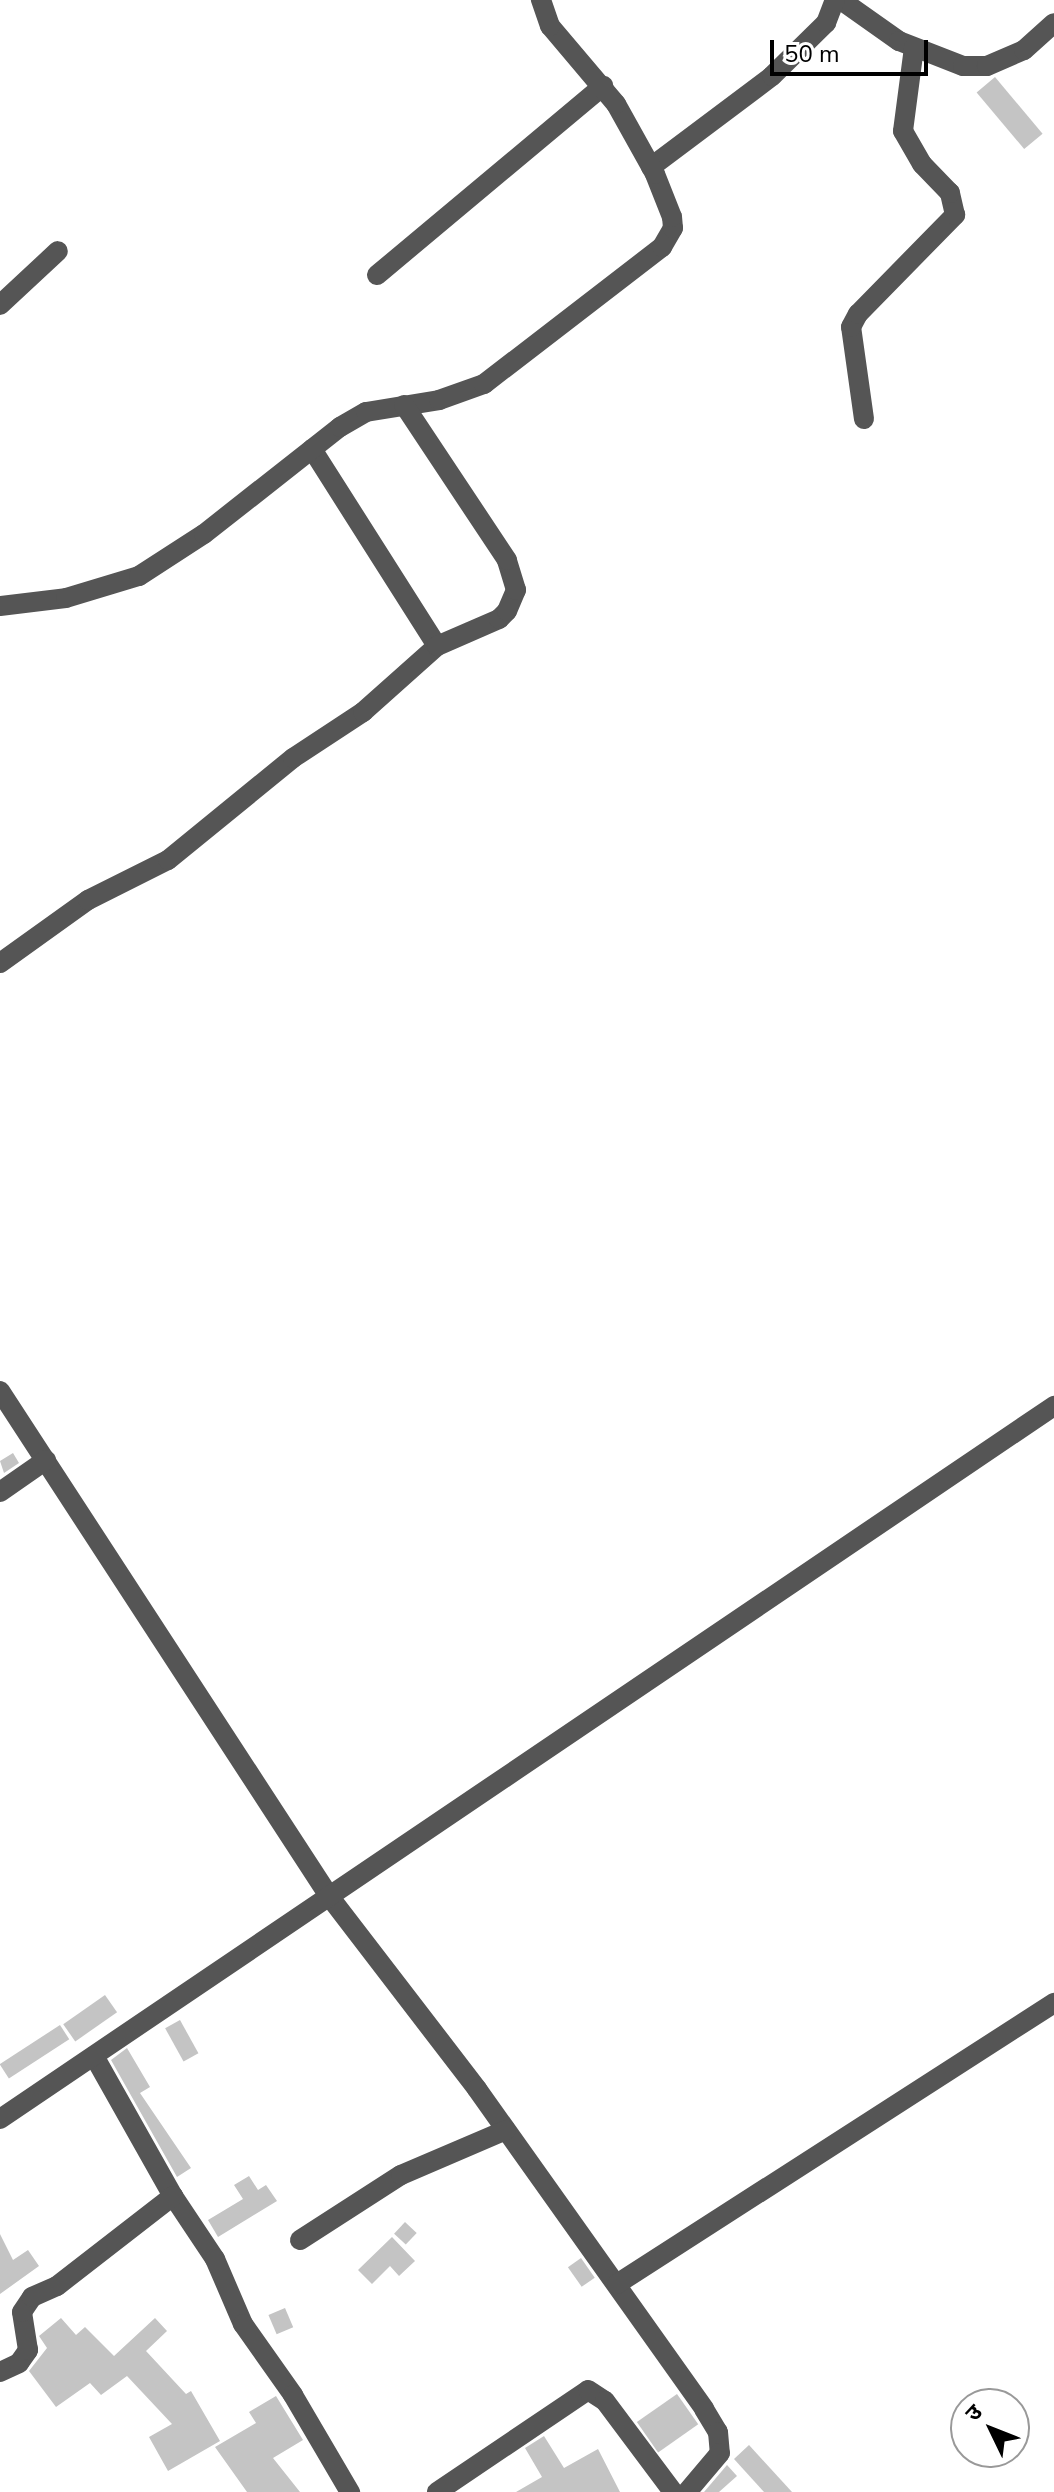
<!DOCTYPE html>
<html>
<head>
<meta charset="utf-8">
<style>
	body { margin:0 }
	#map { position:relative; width:1054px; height:2492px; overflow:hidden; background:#fff; font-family:"Nunito Sans","Noto Sans Devanagari",sans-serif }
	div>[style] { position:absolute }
	.building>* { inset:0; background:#c4c4c4; transform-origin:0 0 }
	.minor>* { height:20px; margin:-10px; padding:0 10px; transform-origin:10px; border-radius:10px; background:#555 }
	span { translate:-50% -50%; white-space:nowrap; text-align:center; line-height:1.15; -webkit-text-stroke:7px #fff; paint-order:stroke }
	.north { position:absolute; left:950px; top:2388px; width:80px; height:80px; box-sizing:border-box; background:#fff; border:2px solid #999; border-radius:50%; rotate:313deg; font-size:22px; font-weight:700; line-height:32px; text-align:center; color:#000 }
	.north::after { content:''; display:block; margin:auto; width:28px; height:36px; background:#000; clip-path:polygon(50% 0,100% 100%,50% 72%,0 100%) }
	.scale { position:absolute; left:770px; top:40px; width:158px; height:36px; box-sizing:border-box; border:4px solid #000; border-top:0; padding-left:10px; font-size:24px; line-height:28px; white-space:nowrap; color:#000; -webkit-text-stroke:6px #fff; paint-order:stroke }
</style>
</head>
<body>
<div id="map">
	<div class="building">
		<i style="left:995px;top:77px;width:74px;height:24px;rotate:50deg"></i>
		<i style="clip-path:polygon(13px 1453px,19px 1463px,4px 1473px,0 1461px)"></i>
		<i style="left:105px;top:1995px;width:21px;height:51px;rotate:55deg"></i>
		<i style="left:180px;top:2020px;width:38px;height:17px;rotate:61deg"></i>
		<i style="left:60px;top:2025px;width:17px;height:72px;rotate:57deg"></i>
		<i style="clip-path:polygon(127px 2048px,150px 2087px,140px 2093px,191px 2168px,177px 2177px,111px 2060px)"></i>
		<i style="clip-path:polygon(249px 2176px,258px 2190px,266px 2185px,277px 2201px,218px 2237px,208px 2220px,243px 2199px,234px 2185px)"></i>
		<i style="left:405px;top:2222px;width:16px;height:16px;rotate:43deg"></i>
		<i style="clip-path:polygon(0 2234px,13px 2260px,28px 2250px,39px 2266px,0 2294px)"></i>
		<i style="clip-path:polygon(392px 2237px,415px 2261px,399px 2276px,390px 2266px,372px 2284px,358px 2270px)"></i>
		<i style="left:581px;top:2258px;width:24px;height:16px;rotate:55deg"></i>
		<i style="left:285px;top:2308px;width:21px;height:18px;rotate:67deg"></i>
		<i style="clip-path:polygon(61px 2318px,76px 2335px,85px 2327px,114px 2356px,155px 2318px,167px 2331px,146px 2351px,186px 2394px,191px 2391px,220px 2441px,168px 2471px,149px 2437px,172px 2424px,127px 2376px,101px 2395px,90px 2383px,56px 2407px,29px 2371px,47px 2348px,39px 2336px)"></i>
		<i style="left:677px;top:2394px;width:37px;height:49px;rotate:55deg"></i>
		<i style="clip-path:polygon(276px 2396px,303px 2440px,273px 2458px,300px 2492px,247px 2492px,215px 2447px,256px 2423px,249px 2412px)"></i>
		<i style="clip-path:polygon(544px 2436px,564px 2468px,598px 2449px,620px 2492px,516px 2492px,542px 2477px,525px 2448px)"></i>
		<i style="clip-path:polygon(749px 2445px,792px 2492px,764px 2492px,734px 2459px)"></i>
		<i style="clip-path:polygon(727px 2465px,737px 2476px,719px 2492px,704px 2492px)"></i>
	</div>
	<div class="minor">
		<i style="left:841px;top:0;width:71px;rotate:35.3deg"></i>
		<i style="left:899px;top:41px;width:69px;rotate:21.3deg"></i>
		<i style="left:963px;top:66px;width:24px"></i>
		<i style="left:987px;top:66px;width:40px;rotate:-23.4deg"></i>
		<i style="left:1024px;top:50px;width:40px;rotate:-42deg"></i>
		<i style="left:651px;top:167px;width:151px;rotate:-36.9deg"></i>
		<i style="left:772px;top:76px;width:76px;rotate:-44.5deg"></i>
		<i style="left:826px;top:23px;width:25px;rotate:-69deg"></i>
		<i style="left:377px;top:275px;width:295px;rotate:-39.9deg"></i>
		<i style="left:0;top:305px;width:79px;rotate:-43deg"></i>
		<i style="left:864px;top:419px;width:93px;rotate:-98deg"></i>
		<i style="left:851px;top:327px;width:15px;rotate:-62deg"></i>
		<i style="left:858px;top:314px;width:139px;rotate:-45.6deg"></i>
		<i style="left:955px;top:215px;width:23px;rotate:-103deg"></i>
		<i style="left:950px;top:193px;width:40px;rotate:-134deg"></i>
		<i style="left:922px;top:164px;width:38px;rotate:-120deg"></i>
		<i style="left:903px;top:131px;width:84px;rotate:-82.5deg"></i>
		<i style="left:312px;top:449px;width:233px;rotate:57.6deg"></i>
		<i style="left:0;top:606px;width:66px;rotate:-6.9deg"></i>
		<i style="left:66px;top:598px;width:76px;rotate:-16.8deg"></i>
		<i style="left:139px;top:576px;width:77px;rotate:-32.9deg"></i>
		<i style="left:204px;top:534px;width:173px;rotate:-38.2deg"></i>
		<i style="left:340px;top:427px;width:30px;rotate:-30deg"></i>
		<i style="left:366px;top:412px;width:74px;rotate:-9.3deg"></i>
		<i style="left:439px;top:400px;width:48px;rotate:-19.6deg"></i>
		<i style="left:484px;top:384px;width:225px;rotate:-37.6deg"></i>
		<i style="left:662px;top:247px;width:22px;rotate:-60deg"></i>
		<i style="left:673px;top:228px;width:11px;rotate:-95deg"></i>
		<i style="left:672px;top:217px;width:46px;rotate:-111.6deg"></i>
		<i style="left:655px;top:174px;width:80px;rotate:-119.1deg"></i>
		<i style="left:616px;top:104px;width:102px;rotate:-130.2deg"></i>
		<i style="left:550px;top:26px;width:28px;rotate:-109deg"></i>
		<i style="left:0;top:963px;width:108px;rotate:-35.6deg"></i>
		<i style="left:88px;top:900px;width:89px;rotate:-26.6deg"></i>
		<i style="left:168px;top:860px;width:161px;rotate:-39.2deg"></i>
		<i style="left:293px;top:758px;width:84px;rotate:-33.3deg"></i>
		<i style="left:363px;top:712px;width:99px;rotate:-41.7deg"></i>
		<i style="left:437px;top:646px;width:68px;rotate:-23.5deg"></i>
		<i style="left:499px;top:619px;width:11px;rotate:-45deg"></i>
		<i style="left:507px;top:611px;width:23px;rotate:-67deg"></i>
		<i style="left:516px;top:590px;width:31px;rotate:-107deg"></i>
		<i style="left:507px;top:560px;width:186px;rotate:-123.6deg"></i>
		<i style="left:0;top:1391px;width:603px;rotate:56.92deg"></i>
		<i style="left:329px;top:1896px;width:243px;rotate:52.5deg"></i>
		<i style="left:477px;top:2089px;width:392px;rotate:54.6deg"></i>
		<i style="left:704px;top:2409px;width:27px;rotate:59deg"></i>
		<i style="left:718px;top:2432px;width:21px;rotate:85deg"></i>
		<i style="left:720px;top:2453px;width:51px;rotate:130.2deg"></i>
		<i style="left:0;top:1492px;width:56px;rotate:-34.8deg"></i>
		<i style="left:94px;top:2056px;width:161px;rotate:60.6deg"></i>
		<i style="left:173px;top:2196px;width:76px;rotate:56.3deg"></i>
		<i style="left:215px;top:2259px;width:71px;rotate:66.7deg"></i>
		<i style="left:243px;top:2324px;width:87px;rotate:54.8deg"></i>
		<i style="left:293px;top:2395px;width:113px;rotate:59.6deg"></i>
		<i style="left:0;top:2119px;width:1273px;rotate:-34.08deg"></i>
		<i style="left:300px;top:2240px;width:120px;rotate:-32.8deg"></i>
		<i style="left:401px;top:2175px;width:114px;rotate:-23.2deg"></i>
		<i style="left:617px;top:2284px;width:520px;rotate:-32.74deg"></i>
		<i style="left:0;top:2372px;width:21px;rotate:-25deg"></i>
		<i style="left:19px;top:2363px;width:16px;rotate:-55deg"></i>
		<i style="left:28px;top:2350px;width:38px;rotate:-99deg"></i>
		<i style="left:22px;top:2312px;width:18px;rotate:-56deg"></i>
		<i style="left:32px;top:2297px;width:27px;rotate:-24deg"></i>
		<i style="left:57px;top:2286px;width:147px;rotate:-37.8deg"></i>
		<i style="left:437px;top:2492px;width:182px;rotate:-34deg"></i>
		<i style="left:588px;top:2390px;width:20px;rotate:33deg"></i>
		<i style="left:605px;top:2401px;width:114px;rotate:53.2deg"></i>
	</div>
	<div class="north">उ</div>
	<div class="scale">50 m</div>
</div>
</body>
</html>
